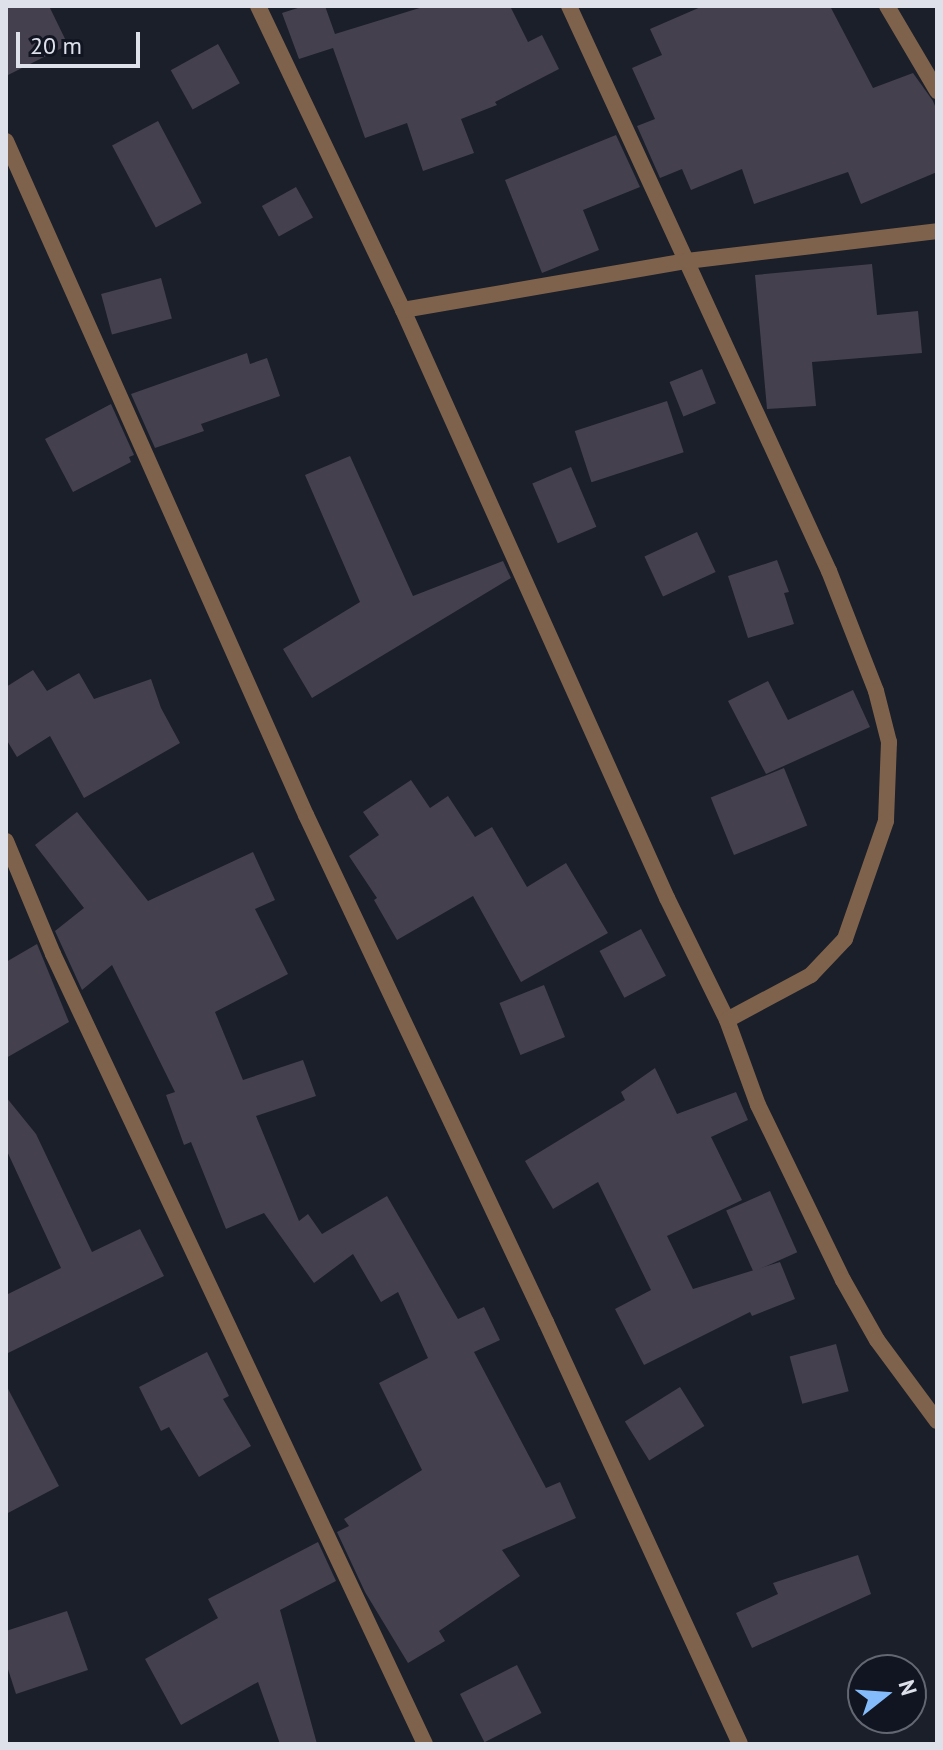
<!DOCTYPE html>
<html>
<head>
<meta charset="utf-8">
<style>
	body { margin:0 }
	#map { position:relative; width:943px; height:1750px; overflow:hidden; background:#1a1f2a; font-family:"PT Sans",sans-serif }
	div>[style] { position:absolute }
	.building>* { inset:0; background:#45404e; transform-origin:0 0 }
	.minor>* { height:16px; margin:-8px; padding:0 8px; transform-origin:8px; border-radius:8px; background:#7f624b }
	span { translate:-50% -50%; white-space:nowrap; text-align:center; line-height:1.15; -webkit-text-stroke:6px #111521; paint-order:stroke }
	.frame { position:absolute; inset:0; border:8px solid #dee1ea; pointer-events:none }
	.north { position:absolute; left:847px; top:1654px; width:80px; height:80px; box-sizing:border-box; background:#111521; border:2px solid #636771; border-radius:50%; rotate:73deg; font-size:22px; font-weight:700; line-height:32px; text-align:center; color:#dee1ea }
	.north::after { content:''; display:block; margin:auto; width:28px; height:36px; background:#84bcfb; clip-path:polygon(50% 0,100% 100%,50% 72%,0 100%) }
	.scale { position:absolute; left:16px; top:32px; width:124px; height:36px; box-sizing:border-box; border:4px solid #dee1ea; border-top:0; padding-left:10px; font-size:24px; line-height:28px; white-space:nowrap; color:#dee1ea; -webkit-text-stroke:6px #111521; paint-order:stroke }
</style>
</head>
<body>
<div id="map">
	<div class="building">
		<i style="clip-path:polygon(6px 6px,49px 6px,68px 45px,6px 76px)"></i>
		<i style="clip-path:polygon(304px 6px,325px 6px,335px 34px,426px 6px,510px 6px,528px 42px,542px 35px,559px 69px,495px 102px,497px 105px,461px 119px,474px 153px,423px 171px,407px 123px,365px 138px,333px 48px,299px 59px,282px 13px)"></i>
		<i style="clip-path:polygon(703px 6px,830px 6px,873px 88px,913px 73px,933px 101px,937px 111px,937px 172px,861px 204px,848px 172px,754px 204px,742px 169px,691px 190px,682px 169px,660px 178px,637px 126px,655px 119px,632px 68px,662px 55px,650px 29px)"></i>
		<i style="left:218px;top:44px;width:45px;height:54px;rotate:61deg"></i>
		<i style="left:158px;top:121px;width:93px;height:52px;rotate:62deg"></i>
		<i style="clip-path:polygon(616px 135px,640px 187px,583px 210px,599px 250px,542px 273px,505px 180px)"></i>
		<i style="left:296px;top:187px;width:35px;height:39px;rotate:61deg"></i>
		<i style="clip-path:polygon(872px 264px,877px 315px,918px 311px,922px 353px,812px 362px,816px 406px,767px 409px,755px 275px)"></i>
		<i style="left:161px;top:278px;width:42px;height:62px;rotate:75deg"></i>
		<i style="clip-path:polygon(247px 353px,250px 364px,267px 358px,280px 396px,201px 424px,204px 431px,155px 448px,131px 394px)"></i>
		<i style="left:702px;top:369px;width:37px;height:35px;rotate:68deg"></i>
		<i style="left:667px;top:401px;width:54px;height:97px;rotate:72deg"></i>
		<i style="clip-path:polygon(111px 404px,134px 455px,129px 457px,131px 462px,73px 492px,45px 439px)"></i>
		<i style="clip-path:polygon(350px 456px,413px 596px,503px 561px,511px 578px,312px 698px,283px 649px,360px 602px,305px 475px)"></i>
		<i style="left:571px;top:467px;width:65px;height:42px;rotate:67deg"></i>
		<i style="left:697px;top:532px;width:44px;height:58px;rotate:65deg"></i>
		<i style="clip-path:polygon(777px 560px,789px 592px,784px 593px,794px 624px,748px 638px,728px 576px)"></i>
		<i style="clip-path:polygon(33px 670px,47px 691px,79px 673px,94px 699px,151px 679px,161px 708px,180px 743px,84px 798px,50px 736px,17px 757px,6px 739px,6px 687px)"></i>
		<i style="clip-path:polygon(768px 681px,788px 720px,853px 690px,870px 727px,766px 774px,728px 701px)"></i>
		<i style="left:784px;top:768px;width:62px;height:79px;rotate:68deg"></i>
		<i style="clip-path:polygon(411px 780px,430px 808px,448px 796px,475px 837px,492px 827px,527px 887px,566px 863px,608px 933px,521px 982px,473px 896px,397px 940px,374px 900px,377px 898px,349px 856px,379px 835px,363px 812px)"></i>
		<i style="clip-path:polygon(77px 812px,148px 901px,253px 852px,275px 900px,255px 909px,288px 974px,215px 1012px,243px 1080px,303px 1060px,316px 1096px,256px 1116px,299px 1221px,308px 1214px,322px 1234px,387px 1196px,458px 1319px,484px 1307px,500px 1340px,474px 1352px,546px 1488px,560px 1482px,576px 1518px,502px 1550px,520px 1576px,439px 1631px,445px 1641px,408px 1663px,365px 1592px,337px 1532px,349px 1526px,344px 1519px,422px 1470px,379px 1383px,428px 1358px,398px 1292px,381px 1302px,353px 1254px,314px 1283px,264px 1213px,226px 1229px,191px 1142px,184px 1145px,166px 1095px,175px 1092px,112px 965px,82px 990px,55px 931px,84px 908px,35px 845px)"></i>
		<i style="left:641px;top:929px;width:53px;height:47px;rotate:62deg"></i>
		<i style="clip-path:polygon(37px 944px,69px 1022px,6px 1058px,6px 962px)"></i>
		<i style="left:544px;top:985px;width:56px;height:48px;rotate:68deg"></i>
		<i style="clip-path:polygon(655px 1068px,677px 1114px,736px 1092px,748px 1120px,711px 1137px,742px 1200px,667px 1236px,693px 1289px,780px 1262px,795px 1299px,752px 1316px,750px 1312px,644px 1365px,615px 1309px,651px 1290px,598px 1182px,553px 1209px,525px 1161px,625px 1100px,621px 1092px)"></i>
		<i style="clip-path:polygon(6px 1097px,36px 1134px,92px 1252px,140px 1229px,164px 1276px,6px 1354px,6px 1295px,61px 1268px,6px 1149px)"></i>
		<i style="left:770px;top:1191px;width:67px;height:48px;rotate:66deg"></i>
		<i style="left:836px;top:1344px;width:49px;height:48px;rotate:75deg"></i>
		<i style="clip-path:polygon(207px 1352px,229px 1396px,223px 1399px,251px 1446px,199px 1477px,169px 1427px,161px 1431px,139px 1387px)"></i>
		<i style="clip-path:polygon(6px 1385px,59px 1486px,6px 1514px)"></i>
		<i style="left:680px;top:1387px;width:46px;height:65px;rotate:58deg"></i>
		<i style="clip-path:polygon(318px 1542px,336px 1581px,280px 1610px,317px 1744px,280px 1744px,258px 1682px,181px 1725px,145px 1659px,218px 1618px,208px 1599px)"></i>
		<i style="clip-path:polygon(858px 1555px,871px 1594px,752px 1648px,736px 1613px,778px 1594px,773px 1583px)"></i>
		<i style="clip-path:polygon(67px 1611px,88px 1670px,16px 1694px,6px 1663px,6px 1631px)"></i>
		<i style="left:517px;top:1665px;width:54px;height:64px;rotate:63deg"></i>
	</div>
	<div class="minor">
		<i style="left:258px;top:6px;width:337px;rotate:64.5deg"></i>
		<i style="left:403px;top:310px;width:645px;rotate:65.82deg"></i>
		<i style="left:667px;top:898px;width:136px;rotate:63.8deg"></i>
		<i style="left:727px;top:1020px;width:90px;rotate:70deg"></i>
		<i style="left:758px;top:1105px;width:195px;rotate:64.1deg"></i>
		<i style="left:843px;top:1280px;width:69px;rotate:60.5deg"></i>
		<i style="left:877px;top:1340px;width:101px;rotate:53.5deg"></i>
		<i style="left:569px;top:6px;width:622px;rotate:65.29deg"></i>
		<i style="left:829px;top:571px;width:129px;rotate:68.6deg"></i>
		<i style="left:876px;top:691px;width:53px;rotate:75.7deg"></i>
		<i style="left:889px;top:742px;width:79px;rotate:92.2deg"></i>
		<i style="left:886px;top:821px;width:125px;rotate:109.2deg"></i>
		<i style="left:845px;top:939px;width:50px;rotate:133.4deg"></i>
		<i style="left:811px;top:975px;width:95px;rotate:151.8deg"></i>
		<i style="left:887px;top:6px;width:99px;rotate:59.5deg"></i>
		<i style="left:6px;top:141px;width:738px;rotate:66.01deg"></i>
		<i style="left:306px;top:815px;width:561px;rotate:64.67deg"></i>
		<i style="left:546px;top:1322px;width:464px;rotate:65.3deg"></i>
		<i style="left:403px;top:310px;width:288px;rotate:-9.8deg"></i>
		<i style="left:687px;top:261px;width:252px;rotate:-6.8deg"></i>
		<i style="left:6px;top:841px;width:122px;rotate:67.4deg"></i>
		<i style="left:53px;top:954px;width:873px;rotate:64.78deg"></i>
	</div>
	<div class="frame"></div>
	<div class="north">N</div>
	<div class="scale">20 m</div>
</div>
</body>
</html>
